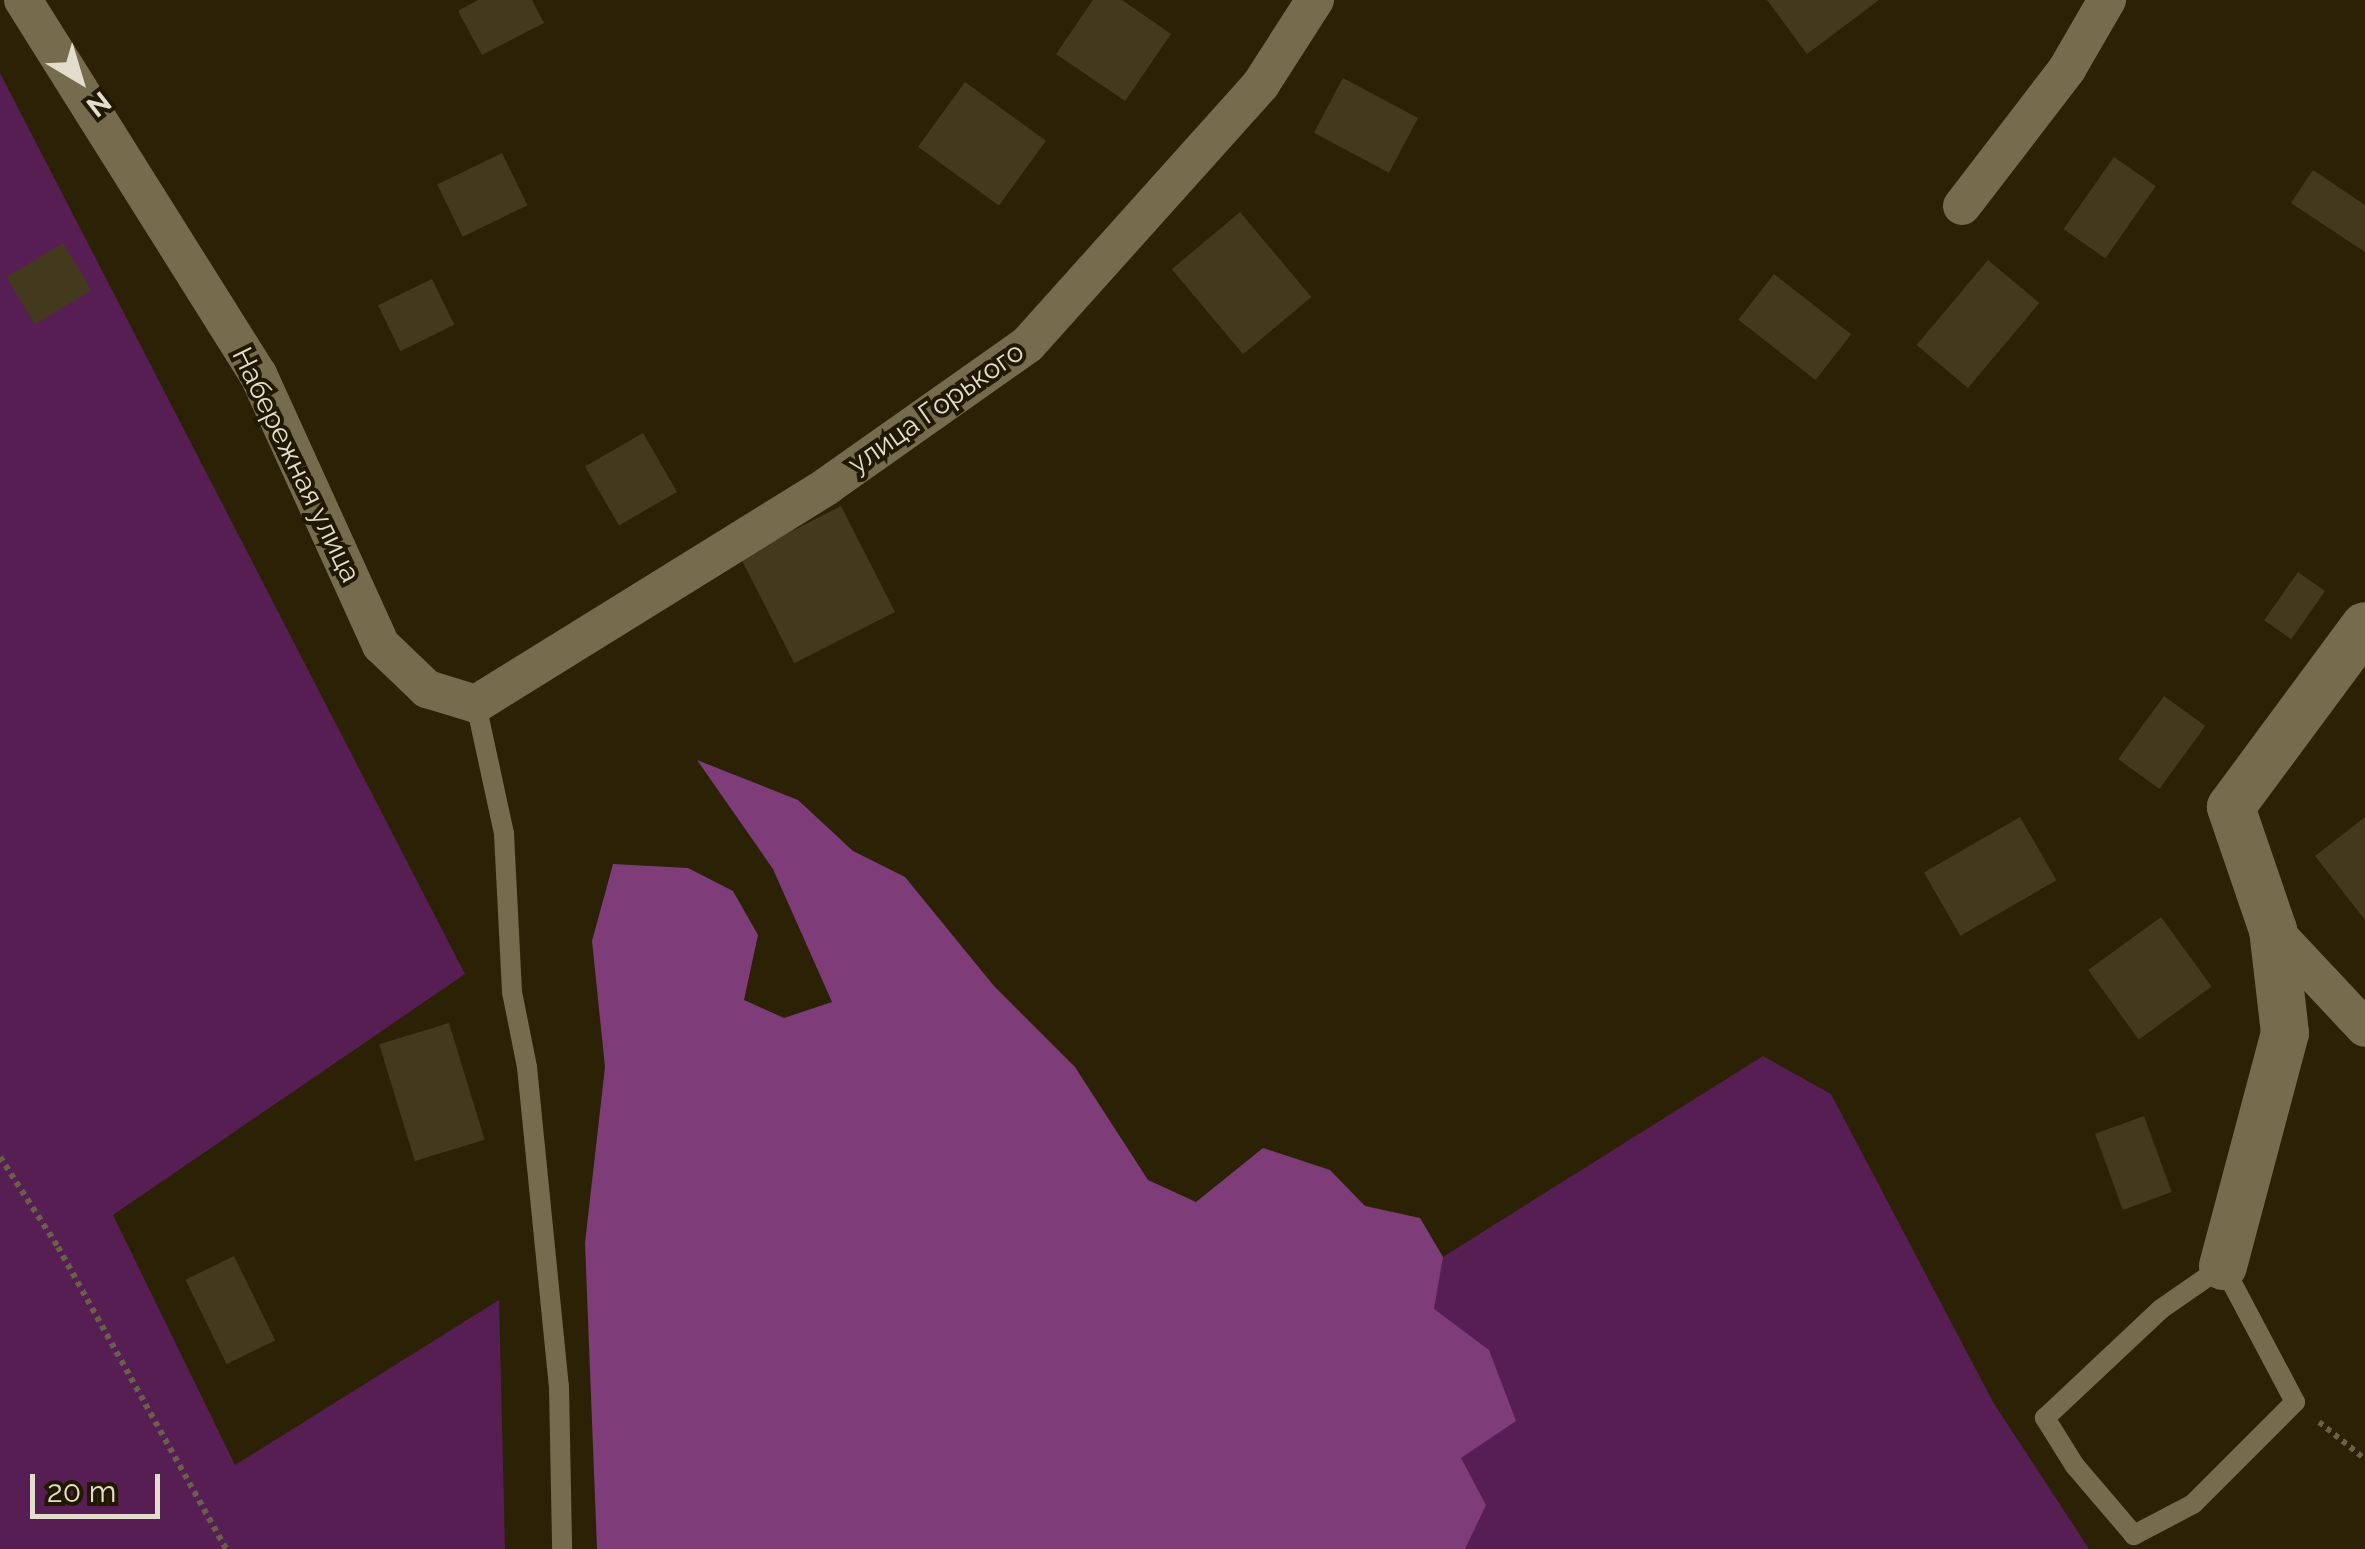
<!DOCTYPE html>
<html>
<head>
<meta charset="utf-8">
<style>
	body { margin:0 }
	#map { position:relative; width:2365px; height:1549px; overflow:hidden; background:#2b2105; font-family:Raleway,sans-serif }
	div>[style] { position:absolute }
	.green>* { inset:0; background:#571e53 }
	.forest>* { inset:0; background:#7e3c79 }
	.building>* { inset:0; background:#433a1d; transform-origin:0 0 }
	.path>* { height:6px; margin-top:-3px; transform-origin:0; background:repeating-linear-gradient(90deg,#686048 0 5px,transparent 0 10px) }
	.service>* { height:20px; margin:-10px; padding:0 10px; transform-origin:10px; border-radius:10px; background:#756b4d }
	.minor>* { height:38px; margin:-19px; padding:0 19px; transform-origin:19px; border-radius:19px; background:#756b4d }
	.tertiary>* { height:48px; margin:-24px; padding:0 24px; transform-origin:24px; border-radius:24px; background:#756b4d }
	span { translate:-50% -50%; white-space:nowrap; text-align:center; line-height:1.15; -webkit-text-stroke:8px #211800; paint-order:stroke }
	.street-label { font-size:28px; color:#e2ddcc }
	.north { position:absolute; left:30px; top:30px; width:100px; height:100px; -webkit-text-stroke:8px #211800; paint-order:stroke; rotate:142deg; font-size:28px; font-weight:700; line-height:40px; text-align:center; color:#e2ddcc }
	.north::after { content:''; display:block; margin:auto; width:35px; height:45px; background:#e2ddcc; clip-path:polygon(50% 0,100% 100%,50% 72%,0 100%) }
	.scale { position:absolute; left:30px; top:1474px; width:130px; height:45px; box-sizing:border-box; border:5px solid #e2ddcc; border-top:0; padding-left:12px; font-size:30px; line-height:35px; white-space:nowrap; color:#e2ddcc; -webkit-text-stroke:8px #211800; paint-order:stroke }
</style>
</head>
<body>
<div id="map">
	<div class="green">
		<i style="clip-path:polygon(0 73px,465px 974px,113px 1215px,235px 1465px,499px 1300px,505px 1549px,0 1549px)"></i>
		<i style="clip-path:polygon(1763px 1056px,1831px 1094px,1993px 1402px,2089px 1549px,1168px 1549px,1443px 1257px)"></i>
	</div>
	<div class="forest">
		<i style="clip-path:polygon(697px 760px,798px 800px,853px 851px,905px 877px,994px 986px,1075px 1067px,1148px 1180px,1196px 1202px,1263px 1148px,1330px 1170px,1365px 1206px,1420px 1218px,1443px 1257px,1434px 1309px,1489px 1350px,1516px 1421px,1461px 1458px,1486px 1505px,1465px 1549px,597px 1549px,585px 1243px,605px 1067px,592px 941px,613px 864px,688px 868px,733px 891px,758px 935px,744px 1000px,784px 1018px,832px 1002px,773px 869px)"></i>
	</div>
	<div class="building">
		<i style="clip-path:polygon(478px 0,532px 0,544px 23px,482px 55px,458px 11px)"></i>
		<i style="clip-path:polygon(1093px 0,1122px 0,1171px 34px,1125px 101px,1056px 54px)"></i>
		<i style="clip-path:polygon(1767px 0,1879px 0,1807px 54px)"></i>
		<i style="left:1343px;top:78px;width:85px;height:62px;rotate:28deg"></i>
		<i style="left:965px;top:82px;width:100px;height:80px;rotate:36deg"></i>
		<i style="left:502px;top:153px;width:58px;height:72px;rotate:64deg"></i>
		<i style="left:2114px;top:157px;width:51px;height:88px;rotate:35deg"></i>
		<i style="clip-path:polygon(2313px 170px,2365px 205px,2365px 252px,2291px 203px)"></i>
		<i style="left:1240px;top:212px;width:111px;height:89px;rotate:50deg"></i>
		<i style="left:63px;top:243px;width:55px;height:66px;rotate:59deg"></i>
		<i style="left:1988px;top:260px;width:67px;height:111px;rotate:40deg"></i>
		<i style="left:1774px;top:274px;width:98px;height:58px;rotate:38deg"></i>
		<i style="left:432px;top:279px;width:51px;height:60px;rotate:64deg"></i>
		<i style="left:643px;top:433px;width:68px;height:67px;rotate:60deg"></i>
		<i style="left:841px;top:506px;width:119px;height:113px;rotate:63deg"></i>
		<i style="left:2298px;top:572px;width:33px;height:59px;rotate:35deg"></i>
		<i style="left:2164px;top:696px;width:51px;height:78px;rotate:36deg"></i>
		<i style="left:2020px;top:817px;width:73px;height:111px;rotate:60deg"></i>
		<i style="clip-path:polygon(2365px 817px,2365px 920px,2315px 856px)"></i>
		<i style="left:2161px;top:917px;width:86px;height:90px;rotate:54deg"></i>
		<i style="left:449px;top:1023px;width:122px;height:73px;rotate:73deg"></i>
		<i style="left:2144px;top:1116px;width:81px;height:52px;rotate:70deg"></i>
		<i style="left:234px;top:1256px;width:94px;height:54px;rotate:64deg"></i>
	</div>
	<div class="path">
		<i style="left:0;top:1157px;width:107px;rotate:57.2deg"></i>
		<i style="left:58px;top:1247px;width:346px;rotate:60.9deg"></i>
		<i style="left:2319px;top:1422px;width:59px;rotate:38.8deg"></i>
	</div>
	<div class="service">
		<i style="left:476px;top:704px;width:133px;rotate:77.8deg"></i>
		<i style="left:504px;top:834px;width:158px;rotate:87.1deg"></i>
		<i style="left:512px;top:992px;width:76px;rotate:78.7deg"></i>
		<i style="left:527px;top:1067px;width:321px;rotate:84.3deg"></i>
		<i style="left:559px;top:1386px;width:163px;rotate:88.9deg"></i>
		<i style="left:2223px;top:1266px;width:154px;rotate:62.1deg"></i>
		<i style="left:2295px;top:1402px;width:144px;rotate:135deg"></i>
		<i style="left:2193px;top:1504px;width:67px;rotate:152.3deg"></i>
		<i style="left:2134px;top:1535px;width:91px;rotate:-130.5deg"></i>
		<i style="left:2075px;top:1466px;width:57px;rotate:-122deg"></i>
		<i style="left:2045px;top:1418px;width:159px;rotate:-43.2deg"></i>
		<i style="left:2161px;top:1309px;width:75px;rotate:-34.7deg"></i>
	</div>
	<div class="minor">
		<i style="left:23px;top:0;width:442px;rotate:57.9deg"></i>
		<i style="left:258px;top:374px;width:298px;rotate:65.6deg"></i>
		<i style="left:381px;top:645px;width:64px;rotate:43.7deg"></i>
		<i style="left:427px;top:689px;width:51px;rotate:17deg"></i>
		<i style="left:476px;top:704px;width:413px;rotate:-31.8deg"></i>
		<i style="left:827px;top:486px;width:246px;rotate:-35.2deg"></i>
		<i style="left:1028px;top:344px;width:349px;rotate:-48.1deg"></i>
		<i style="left:1261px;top:84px;width:100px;rotate:-57.3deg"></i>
		<i style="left:1962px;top:206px;width:173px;rotate:-52.5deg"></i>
		<i style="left:2067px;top:69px;width:80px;rotate:-59.9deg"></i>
		<i style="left:2273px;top:930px;width:134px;rotate:46.8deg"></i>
	</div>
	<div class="tertiary">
		<i style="left:2223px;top:1266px;width:241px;rotate:-75.1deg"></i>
		<i style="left:2285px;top:1033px;width:104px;rotate:-96.6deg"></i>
		<i style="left:2273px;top:930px;width:130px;rotate:-108.9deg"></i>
		<i style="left:2231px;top:807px;width:225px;rotate:-53.5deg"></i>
	</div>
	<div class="street-label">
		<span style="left:936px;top:408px;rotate:-35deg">улица Горького</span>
		<span style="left:296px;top:465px;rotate:64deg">Набережная улица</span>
	</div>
	<div class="north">N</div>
	<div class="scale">20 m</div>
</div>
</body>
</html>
